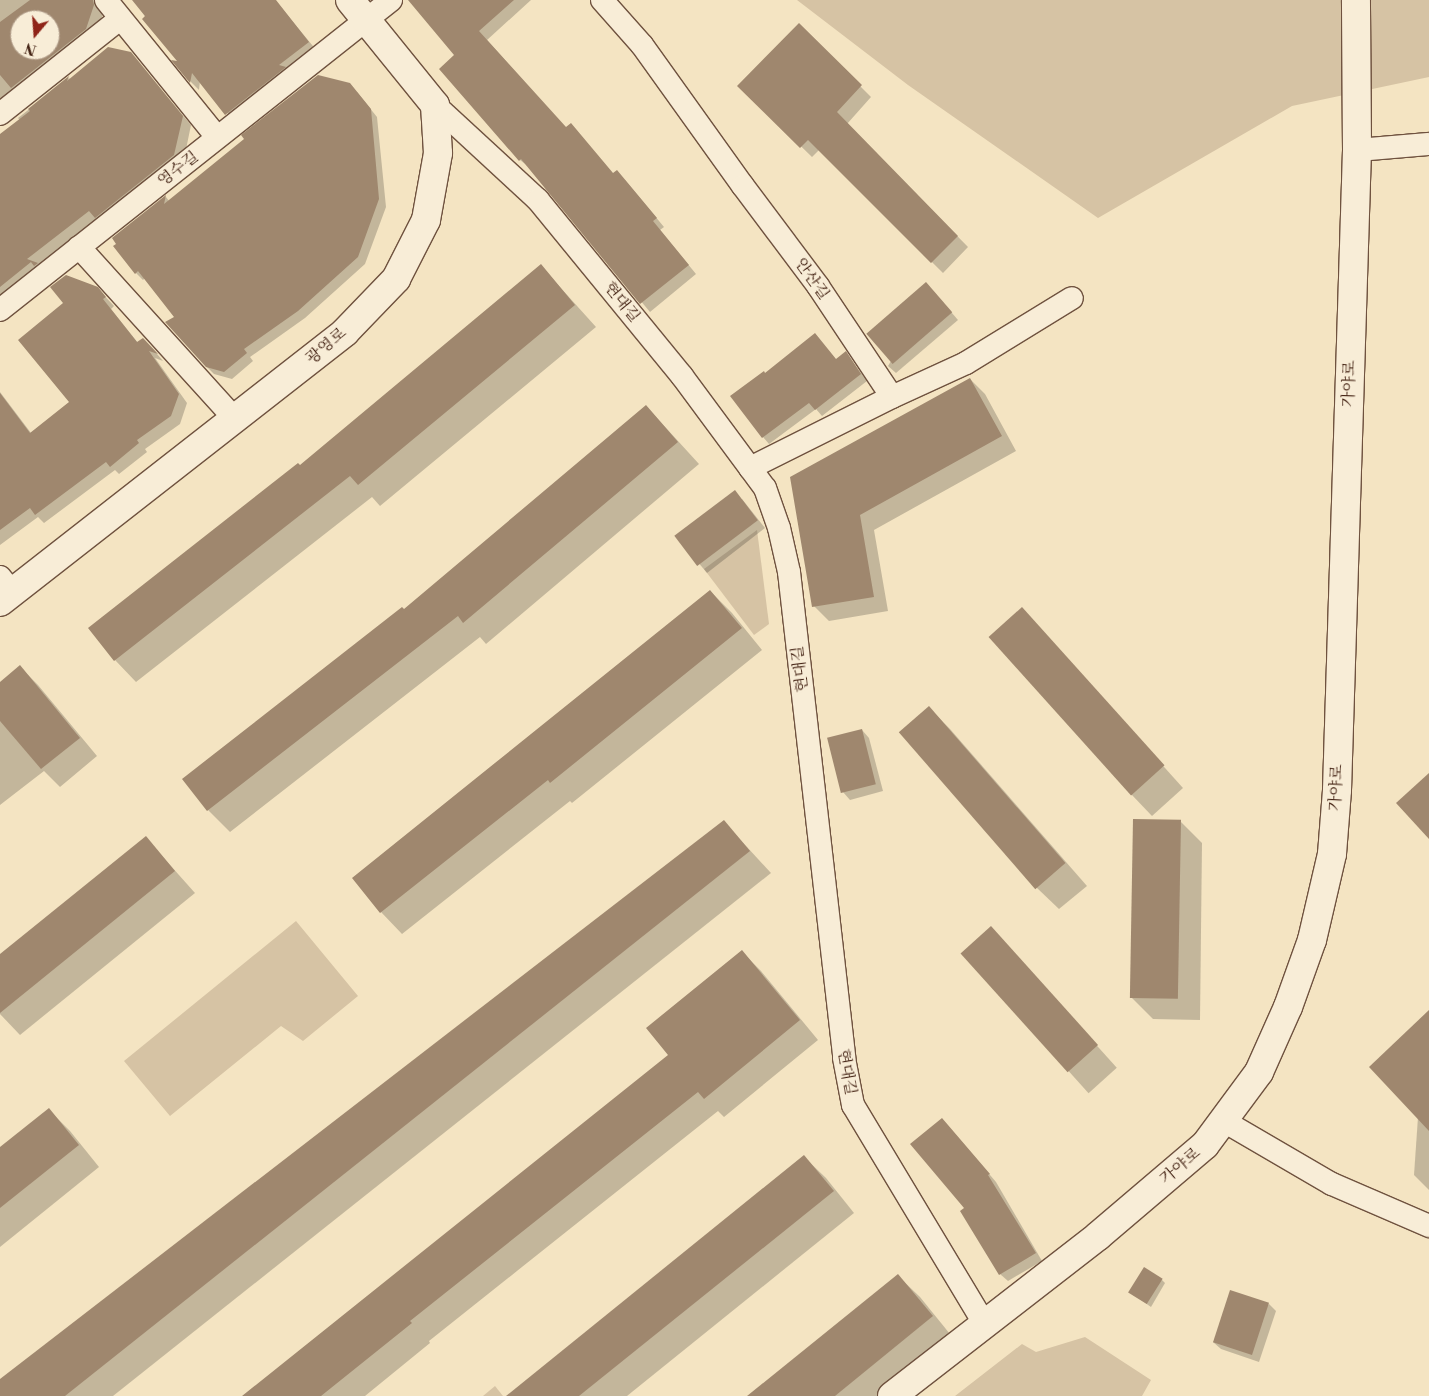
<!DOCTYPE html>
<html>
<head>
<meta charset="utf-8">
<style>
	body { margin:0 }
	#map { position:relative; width:1429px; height:1396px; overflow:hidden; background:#f4e4c2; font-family:"Libre Bodoni","Noto Serif KR",serif }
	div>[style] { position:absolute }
	.green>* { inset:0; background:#d6c3a4 }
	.shadow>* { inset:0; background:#0003; transform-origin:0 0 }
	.building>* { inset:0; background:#9f876e; transform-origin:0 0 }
	.roads { filter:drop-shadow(1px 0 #6f523f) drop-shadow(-1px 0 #6f523f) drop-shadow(0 1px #6f523f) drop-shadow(0 -1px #6f523f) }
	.street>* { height:22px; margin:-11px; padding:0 11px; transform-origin:11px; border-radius:11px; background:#f8edd7 }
	.secondary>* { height:28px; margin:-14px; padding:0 14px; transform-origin:14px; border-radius:14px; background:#f8edd7 }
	span { translate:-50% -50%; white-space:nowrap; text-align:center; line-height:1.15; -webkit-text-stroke:4px #f8edd7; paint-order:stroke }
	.street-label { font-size:16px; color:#432213 }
	.north { position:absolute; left:10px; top:10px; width:50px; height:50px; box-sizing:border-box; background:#f8edd7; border:1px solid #b09c89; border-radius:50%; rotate:198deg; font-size:14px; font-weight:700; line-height:20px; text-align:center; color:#432213 }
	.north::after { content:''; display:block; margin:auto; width:18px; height:22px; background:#8f2418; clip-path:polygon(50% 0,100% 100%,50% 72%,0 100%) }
</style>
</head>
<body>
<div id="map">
	<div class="green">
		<i style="clip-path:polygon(797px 0,1429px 0,1429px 77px,1292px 106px,1098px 218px,908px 85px)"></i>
		<i style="clip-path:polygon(757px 530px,769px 624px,754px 635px,704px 569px)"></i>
		<i style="clip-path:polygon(296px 921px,358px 996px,303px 1041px,281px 1026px,170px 1116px,124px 1061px)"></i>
		<i style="clip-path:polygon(1085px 1337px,1151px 1380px,1142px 1396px,955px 1396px,1022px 1344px,1036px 1352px)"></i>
		<i style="clip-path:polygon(495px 1386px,503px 1396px,483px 1396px)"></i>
	</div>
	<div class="shadow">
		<i style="clip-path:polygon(evenodd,0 0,106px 0,102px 5px,103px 14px,94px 38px,0 106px,0 0,20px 20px,50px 20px,50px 50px,20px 50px,20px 20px)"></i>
		<i style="clip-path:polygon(133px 0,275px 0,317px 51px,235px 122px,200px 81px,199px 90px,191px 82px,174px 62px,180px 63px)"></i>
		<i style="clip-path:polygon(410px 0,531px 0,487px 40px,566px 128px,613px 174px,625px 180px,664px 227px,660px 230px,696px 274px,650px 312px,529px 167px,520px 160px,456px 56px)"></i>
		<i style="clip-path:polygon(799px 25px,871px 97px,847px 124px,968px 247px,943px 273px,819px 150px,812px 157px,739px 86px)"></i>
		<i style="clip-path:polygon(130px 53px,191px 125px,183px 164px,0 303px,0 152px,27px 129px,18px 118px,69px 78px,71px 80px)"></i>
		<i style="clip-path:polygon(357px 92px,377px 117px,386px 207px,365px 264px,305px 318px,250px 357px,253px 361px,232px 379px,214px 374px,206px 366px,175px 317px,145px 278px,143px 280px,136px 273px,113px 238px,166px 197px,169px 201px)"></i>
		<i style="clip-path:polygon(541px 266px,596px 327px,380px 506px,372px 497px,136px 682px,115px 660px,90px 628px,300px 466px)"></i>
		<i style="clip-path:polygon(97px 288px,114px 306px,111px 309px,138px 343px,152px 348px,163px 361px,155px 358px,187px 403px,180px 424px,145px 449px,147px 452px,119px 474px,115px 470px,44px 523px,38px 517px,0 545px,0 392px,31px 433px,70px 402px)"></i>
		<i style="clip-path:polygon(933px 291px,958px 320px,896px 373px,888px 366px)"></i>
		<i style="clip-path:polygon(846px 353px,867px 381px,822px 416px,816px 409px,769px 444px,763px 437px,765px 374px,837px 360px)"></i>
		<i style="clip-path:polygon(970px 379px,985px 394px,1016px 451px,874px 530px,888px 611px,829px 621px,814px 606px,792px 478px)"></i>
		<i style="clip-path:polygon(646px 406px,699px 464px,486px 644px,480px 637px,230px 832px,208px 810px,183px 779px,404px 611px)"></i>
		<i style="clip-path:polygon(742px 499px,765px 528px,707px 573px,677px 537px)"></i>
		<i style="clip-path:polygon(710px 591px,732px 613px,762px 650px,572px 803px,570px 801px,402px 934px,381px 912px,353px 878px)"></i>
		<i style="clip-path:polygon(1022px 609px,1183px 788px,1152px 816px,1131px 794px)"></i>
		<i style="clip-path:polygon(20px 667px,38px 685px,97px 756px,60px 787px,44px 771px,0 805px,0 684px)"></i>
		<i style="clip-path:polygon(929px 708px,950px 729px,1087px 886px,1059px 909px,1037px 888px)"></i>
		<i style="clip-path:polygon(862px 730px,869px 738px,883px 791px,850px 800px,843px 792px)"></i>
		<i style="clip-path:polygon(724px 822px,771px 873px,113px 1396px,0 1396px,0 1381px)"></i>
		<i style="clip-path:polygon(1181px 822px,1202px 843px,1200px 1020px,1153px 1019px,1132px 998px)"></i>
		<i style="clip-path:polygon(146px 838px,195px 893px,20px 1035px,0 1014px,0 956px)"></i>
		<i style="left:991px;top:928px;width:188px;height:38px;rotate:48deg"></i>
		<i style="clip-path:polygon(742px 952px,761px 971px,818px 1040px,724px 1117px,718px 1111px,429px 1341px,430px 1343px,365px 1396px,244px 1396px,670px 1056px)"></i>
		<i style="clip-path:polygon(1429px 1012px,1429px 1190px,1414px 1175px,1418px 1117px)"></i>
		<i style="clip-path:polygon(49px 1110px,70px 1131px,99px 1167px,0 1247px,0 1149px)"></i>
		<i style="clip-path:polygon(949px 1127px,996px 1182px,1042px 1261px,1008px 1281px,1000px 1274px,966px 1208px)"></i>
		<i style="clip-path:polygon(804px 1157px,826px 1178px,854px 1213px,627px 1396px,511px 1396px)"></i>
		<i style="clip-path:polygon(898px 1276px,920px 1297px,954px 1339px,882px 1396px,749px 1396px)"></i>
		<i style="clip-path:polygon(1162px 1280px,1165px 1283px,1151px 1307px,1131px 1293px)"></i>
		<i style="clip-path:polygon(1269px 1304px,1276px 1311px,1259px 1362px,1221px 1349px,1213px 1342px)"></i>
	</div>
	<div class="building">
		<i style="clip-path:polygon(evenodd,30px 0,93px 0,94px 5px,86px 29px,11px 88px,0 75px,0 22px,30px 0,20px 20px,50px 20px,50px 50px,20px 50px,20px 20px)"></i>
		<i style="clip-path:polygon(132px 0,276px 0,309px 42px,279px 65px,286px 67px,225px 115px,192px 73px,190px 83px,171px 60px,177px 61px,142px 19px,145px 16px)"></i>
		<i style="clip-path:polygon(408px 0,514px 0,479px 31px,566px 127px,571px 123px,613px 173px,617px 170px,657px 218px,653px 221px,689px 265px,640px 304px,521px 159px,519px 161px,439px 69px,454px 55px)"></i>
		<i style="clip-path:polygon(799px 23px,862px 85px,837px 112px,958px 236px,931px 263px,808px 140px,800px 148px,737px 86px)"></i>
		<i style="clip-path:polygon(108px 47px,131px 52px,183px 116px,174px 155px,95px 218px,89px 211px,27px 259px,38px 263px,34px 266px,31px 262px,0 287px,0 134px,30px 111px,28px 109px,69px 76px,67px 81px)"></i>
		<i style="clip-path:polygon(318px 75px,350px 83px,371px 109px,379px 199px,358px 257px,298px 311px,244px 349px,247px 353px,224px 372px,206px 367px,165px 322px,174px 317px,138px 271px,135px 274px,113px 246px,116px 244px,112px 238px,166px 195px,164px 204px,244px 139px,241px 135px)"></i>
		<i style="clip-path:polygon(541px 264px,575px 305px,358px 485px,350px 476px,114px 661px,88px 628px,298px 463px,300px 465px)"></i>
		<i style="clip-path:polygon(66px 275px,98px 287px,106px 297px,103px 299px,137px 342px,143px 338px,158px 354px,149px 351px,179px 394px,171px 416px,137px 440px,139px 443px,110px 467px,106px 462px,35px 515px,30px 508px,0 530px,0 393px,30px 433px,69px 402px,18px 340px,63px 303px,50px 287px)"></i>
		<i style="left:926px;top:282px;width:40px;height:79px;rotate:49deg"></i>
		<i style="clip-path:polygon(815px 333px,836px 359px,846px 351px,861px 374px,815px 410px,809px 403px,762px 438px,730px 396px,764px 371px,765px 373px)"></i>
		<i style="clip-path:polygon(970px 378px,1002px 436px,860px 515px,874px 597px,812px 607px,790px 477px)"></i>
		<i style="clip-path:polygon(646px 405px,678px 442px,463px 623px,458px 616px,207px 811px,182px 779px,402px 607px,404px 609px)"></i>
		<i style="left:735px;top:490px;width:38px;height:76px;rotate:53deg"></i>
		<i style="clip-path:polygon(710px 590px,742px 628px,550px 783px,548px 780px,380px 913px,352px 878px)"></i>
		<i style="left:1022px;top:607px;width:213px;height:45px;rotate:48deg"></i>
		<i style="clip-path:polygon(20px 665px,80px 738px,41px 769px,0 721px,0 682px)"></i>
		<i style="left:929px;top:706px;width:208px;height:40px;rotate:49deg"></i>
		<i style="left:862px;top:729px;width:57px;height:36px;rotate:76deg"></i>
		<i style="clip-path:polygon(1429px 773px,1429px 839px,1396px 803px)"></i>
		<i style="left:1133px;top:819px;width:48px;height:179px;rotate:1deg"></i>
		<i style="clip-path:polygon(724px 820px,750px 851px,65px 1396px,0 1396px,0 1379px)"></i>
		<i style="clip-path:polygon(146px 836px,175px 871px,0 1013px,0 954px)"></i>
		<i style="left:991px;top:926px;width:160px;height:41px;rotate:48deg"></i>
		<i style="clip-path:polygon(742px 950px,800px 1020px,704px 1099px,698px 1092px,410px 1321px,412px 1323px,321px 1396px,242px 1396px,668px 1055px,646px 1028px)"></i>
		<i style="clip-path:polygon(1429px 1010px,1429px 1131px,1369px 1067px)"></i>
		<i style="clip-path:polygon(49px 1108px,79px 1145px,0 1208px,0 1147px)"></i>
		<i style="clip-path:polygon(942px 1118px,990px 1174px,988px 1175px,1036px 1253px,999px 1275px,960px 1211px,964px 1208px,910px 1144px)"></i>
		<i style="clip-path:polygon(804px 1155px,834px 1191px,579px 1396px,506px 1396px)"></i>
		<i style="left:1144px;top:1267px;width:22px;height:30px;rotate:32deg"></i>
		<i style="clip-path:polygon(898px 1274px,933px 1316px,835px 1396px,747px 1396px)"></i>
		<i style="left:1230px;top:1290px;width:41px;height:55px;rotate:18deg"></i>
	</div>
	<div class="roads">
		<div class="street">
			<i style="left:106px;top:0;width:176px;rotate:51deg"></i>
			<i style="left:602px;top:0;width:60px;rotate:48.4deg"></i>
			<i style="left:642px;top:45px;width:173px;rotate:54.4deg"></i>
			<i style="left:743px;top:186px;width:125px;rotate:53.1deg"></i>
			<i style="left:818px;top:286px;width:133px;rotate:56.3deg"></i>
			<i style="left:892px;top:397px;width:81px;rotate:-24.7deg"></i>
			<i style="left:966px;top:363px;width:124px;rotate:-31.5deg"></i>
			<i style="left:435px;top:105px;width:140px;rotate:42.7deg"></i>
			<i style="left:538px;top:200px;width:227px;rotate:50.7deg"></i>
			<i style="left:682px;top:376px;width:139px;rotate:53.5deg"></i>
			<i style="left:765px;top:488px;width:42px;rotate:70.7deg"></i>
			<i style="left:779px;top:528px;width:45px;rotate:77.2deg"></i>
			<i style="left:789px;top:572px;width:489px;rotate:83.5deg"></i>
			<i style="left:844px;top:1058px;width:48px;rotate:79.2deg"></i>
			<i style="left:853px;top:1105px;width:254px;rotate:59deg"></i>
			<i style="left:0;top:114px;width:153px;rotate:-38.4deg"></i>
			<i style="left:1357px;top:150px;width:72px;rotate:-4.8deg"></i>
			<i style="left:79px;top:247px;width:232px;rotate:47.8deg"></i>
			<i style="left:0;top:310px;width:499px;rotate:-38.4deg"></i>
			<i style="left:750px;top:468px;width:159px;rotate:-26.6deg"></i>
			<i style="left:0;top:577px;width:19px;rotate:51deg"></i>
			<i style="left:1222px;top:1120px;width:127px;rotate:30.2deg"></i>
			<i style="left:1332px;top:1184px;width:106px;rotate:23.4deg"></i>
		</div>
		<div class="secondary">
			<i style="left:0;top:602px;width:438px;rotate:-38deg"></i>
			<i style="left:345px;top:332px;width:74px;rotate:-46.1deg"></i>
			<i style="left:396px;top:279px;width:66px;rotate:-63deg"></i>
			<i style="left:426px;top:220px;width:68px;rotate:-79.8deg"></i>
			<i style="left:438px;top:153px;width:48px;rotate:-93.6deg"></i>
			<i style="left:435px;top:105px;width:135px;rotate:-129deg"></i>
			<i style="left:892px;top:1396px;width:261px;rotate:-37.8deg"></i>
			<i style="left:1098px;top:1236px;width:140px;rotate:-40.4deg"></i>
			<i style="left:1205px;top:1145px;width:91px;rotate:-53.5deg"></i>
			<i style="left:1259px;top:1072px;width:71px;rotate:-66deg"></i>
			<i style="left:1288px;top:1007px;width:71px;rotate:-70.3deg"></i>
			<i style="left:1312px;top:940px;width:88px;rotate:-76.9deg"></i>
			<i style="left:1332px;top:854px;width:64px;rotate:-85.5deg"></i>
			<i style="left:1337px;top:790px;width:640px;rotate:-88.21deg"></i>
			<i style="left:1357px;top:150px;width:150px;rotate:-90.4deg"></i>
		</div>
	</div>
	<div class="street-label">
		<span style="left:178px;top:169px;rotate:-38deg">영수길</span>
		<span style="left:812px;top:279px;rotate:54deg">안산길</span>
		<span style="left:622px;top:302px;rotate:51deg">현대길</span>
		<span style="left:326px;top:346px;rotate:-40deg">광영로</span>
		<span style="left:1349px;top:384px;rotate:-88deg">가야로</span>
		<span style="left:800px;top:669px;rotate:-97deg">현대길</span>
		<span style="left:1336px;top:788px;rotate:-87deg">가야로</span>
		<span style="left:847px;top:1072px;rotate:80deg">현대길</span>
		<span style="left:1180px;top:1166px;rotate:-40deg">가야로</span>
	</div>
	<div class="north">N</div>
</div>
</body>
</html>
